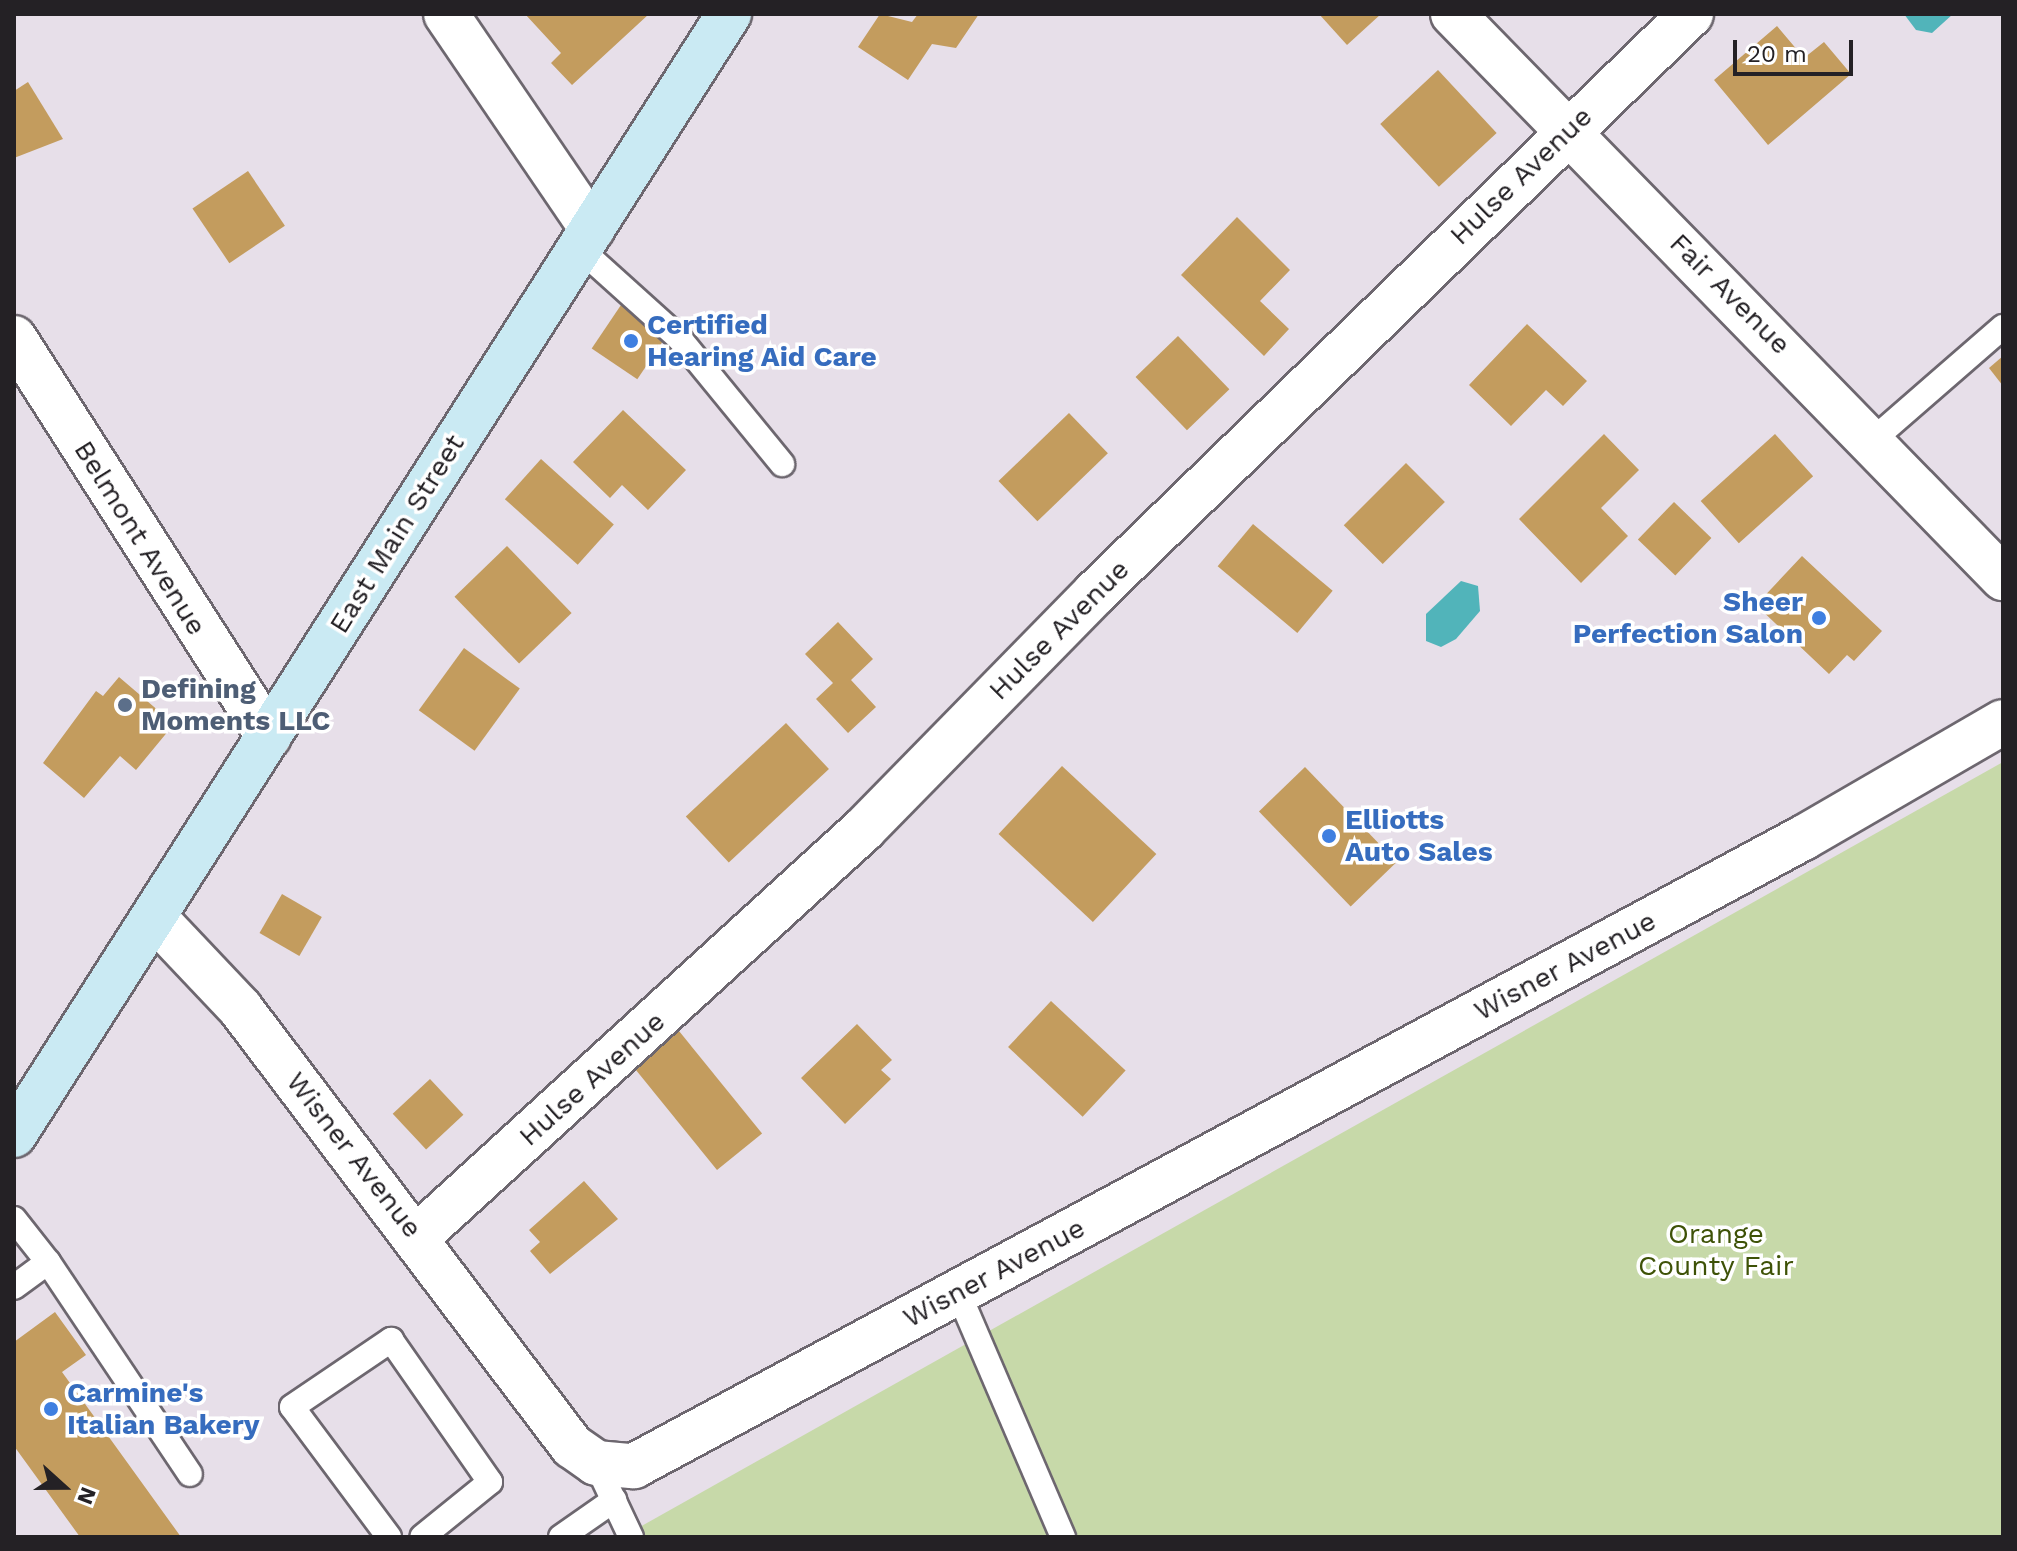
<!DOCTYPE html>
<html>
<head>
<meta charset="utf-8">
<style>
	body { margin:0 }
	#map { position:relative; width:2017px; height:1551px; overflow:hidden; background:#e7dfe9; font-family:"Work Sans",sans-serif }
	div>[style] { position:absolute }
	.green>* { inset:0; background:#c7d9a9 }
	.water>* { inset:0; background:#51b4ba }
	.building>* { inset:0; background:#c39c5e; transform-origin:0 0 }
	.roads { filter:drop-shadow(2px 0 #6d676f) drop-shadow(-2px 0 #6d676f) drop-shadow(0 2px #6d676f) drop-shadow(0 -2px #6d676f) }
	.service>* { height:24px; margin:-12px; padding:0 12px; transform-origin:12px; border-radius:12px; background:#fff }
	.minor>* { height:44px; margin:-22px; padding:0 22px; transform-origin:22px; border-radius:22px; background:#fff }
	.tertiary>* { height:44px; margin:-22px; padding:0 22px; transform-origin:22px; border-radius:22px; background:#fff }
	.secondary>* { height:44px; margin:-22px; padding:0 22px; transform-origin:22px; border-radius:22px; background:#caeaf3 }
	.dots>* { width:22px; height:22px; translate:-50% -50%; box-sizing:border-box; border:4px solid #fff; border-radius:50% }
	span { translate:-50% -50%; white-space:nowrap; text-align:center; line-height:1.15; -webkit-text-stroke:7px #fff; paint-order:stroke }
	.street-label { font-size:28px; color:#242125 }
	.shop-label { font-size:28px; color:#366cbe; font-weight:700 }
	.left { translate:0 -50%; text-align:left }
	.right { translate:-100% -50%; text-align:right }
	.service-label { font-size:28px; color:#4e5e75; font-weight:700 }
	.park-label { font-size:28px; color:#3e5207 }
	.frame { position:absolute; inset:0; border:16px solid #242125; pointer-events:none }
	.north { position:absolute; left:24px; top:1447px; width:80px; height:80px; -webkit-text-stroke:6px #fff; paint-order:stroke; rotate:111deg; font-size:22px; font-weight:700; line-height:32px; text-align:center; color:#242125 }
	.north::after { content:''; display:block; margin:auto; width:28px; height:36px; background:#242125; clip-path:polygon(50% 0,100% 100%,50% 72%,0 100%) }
	.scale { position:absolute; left:1733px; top:40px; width:120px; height:36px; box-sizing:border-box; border:4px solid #242125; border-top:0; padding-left:10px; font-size:24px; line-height:28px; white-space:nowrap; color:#242125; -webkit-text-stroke:6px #fff; paint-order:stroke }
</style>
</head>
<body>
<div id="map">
	<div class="green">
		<i style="clip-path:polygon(2003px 762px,2003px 1537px,622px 1537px)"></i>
	</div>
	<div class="water">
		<i style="clip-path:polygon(1904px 14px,1953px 14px,1932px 33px,1916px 30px)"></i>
		<i style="clip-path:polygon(1461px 581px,1478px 586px,1480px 611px,1456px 639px,1441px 647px,1426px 641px,1426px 614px)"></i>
	</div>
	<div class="building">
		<i style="clip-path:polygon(525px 14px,649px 14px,572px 85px,551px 63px,561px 53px)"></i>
		<i style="clip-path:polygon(880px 14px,912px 22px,918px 14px,979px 14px,956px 48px,932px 44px,908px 80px,858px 47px)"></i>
		<i style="clip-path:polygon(1319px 14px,1381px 14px,1347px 45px)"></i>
		<i style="clip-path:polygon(1777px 26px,1804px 58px,1824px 42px,1851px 74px,1768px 145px,1714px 80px)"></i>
		<i style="left:1438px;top:70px;width:86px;height:79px;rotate:47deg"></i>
		<i style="clip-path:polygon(28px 82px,63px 139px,14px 158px,14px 91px)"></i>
		<i style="left:248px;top:171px;width:66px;height:67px;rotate:56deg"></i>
		<i style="clip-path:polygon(1237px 217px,1290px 270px,1260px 301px,1289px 329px,1264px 356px,1181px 275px)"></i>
		<i style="left:623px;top:302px;width:55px;height:56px;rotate:34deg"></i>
		<i style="clip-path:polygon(1527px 324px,1587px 381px,1563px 406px,1546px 390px,1511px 426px,1469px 385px)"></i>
		<i style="left:1178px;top:336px;width:74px;height:59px;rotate:46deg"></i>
		<i style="clip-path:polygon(2003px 356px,2003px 386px,1989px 368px)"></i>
		<i style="clip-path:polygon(623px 410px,686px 470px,648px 510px,622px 485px,610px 498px,573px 462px)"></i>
		<i style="left:1069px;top:413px;width:56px;height:98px;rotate:46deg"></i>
		<i style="clip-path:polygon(1604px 434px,1639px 470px,1601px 508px,1628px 536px,1581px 583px,1519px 519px)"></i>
		<i style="left:1775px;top:434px;width:57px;height:100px;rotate:48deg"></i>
		<i style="left:541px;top:459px;width:98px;height:54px;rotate:42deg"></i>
		<i style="left:1406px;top:463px;width:55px;height:88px;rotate:45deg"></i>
		<i style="left:1674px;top:502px;width:52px;height:52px;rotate:44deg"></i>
		<i style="left:1253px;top:524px;width:104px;height:55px;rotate:40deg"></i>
		<i style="left:507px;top:546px;width:93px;height:73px;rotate:46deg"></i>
		<i style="clip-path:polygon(1802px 556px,1882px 631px,1854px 661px,1847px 655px,1829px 674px,1756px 605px)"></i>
		<i style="clip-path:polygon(838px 622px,873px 659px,851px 680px,876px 707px,848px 733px,816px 699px,833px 683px,805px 654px)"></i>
		<i style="left:464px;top:648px;width:69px;height:77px;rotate:36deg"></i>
		<i style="clip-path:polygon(119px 677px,174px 724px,136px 770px,120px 756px,84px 798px,43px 763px,96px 691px,103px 696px)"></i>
		<i style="left:786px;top:723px;width:63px;height:137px;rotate:47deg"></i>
		<i style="left:1062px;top:766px;width:129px;height:93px;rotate:43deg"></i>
		<i style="left:1305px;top:767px;width:132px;height:64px;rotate:46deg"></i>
		<i style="left:282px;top:894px;width:46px;height:45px;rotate:30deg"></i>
		<i style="left:1051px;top:1001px;width:102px;height:63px;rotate:43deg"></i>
		<i style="clip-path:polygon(857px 1024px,892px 1060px,881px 1070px,891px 1079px,845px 1124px,801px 1078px)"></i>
		<i style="left:679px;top:1031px;width:132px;height:58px;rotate:51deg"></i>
		<i style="left:430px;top:1079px;width:49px;height:51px;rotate:47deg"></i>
		<i style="clip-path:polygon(584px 1181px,618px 1219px,550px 1274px,530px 1251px,540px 1242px,529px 1230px)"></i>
		<i style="clip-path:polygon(55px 1312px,86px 1355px,62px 1372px,181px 1537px,80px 1537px,14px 1446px,14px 1342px)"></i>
	</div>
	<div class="roads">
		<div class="service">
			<i style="left:579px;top:248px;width:135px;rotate:42deg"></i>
			<i style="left:679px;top:338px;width:163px;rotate:50.7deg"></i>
			<i style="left:1874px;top:439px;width:171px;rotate:-41deg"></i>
			<i style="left:14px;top:1219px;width:55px;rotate:51.7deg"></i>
			<i style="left:48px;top:1262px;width:42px;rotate:143.7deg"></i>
			<i style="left:48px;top:1262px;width:255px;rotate:56.2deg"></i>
			<i style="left:958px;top:1292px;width:267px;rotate:66.8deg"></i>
			<i style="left:596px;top:1463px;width:82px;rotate:64.7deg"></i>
			<i style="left:389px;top:1537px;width:162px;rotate:-126.7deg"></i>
			<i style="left:292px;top:1407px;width:120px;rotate:-34.1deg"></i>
			<i style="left:391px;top:1340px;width:173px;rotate:55.1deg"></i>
			<i style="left:490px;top:1482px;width:87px;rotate:141deg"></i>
			<i style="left:561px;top:1537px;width:65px;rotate:-34.9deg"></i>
		</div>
		<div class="minor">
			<i style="left:446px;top:14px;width:260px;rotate:55.8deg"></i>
			<i style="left:1453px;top:14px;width:788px;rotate:45.72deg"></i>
			<i style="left:14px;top:338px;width:473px;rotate:57.4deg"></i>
			<i style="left:418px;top:1236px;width:604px;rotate:-42.38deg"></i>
			<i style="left:864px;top:829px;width:330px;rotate:-45.6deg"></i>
			<i style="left:1095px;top:593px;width:831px;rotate:-44.17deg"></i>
		</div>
		<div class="tertiary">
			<i style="left:155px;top:918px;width:124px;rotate:46.6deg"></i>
			<i style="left:240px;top:1008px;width:550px;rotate:52.84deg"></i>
			<i style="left:572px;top:1446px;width:29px;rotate:35deg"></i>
			<i style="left:596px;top:1463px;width:38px;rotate:5deg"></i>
			<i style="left:634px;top:1466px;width:1327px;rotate:-28.25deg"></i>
			<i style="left:1803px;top:838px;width:231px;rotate:-30.1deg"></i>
		</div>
		<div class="secondary">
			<i style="left:14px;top:1135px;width:1330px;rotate:-57.47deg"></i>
		</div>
	</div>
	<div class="dots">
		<i style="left:631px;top:341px;background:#3f7fe0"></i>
		<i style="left:1819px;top:618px;background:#3f7fe0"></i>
		<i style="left:125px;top:705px;background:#5c6f8a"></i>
		<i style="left:1329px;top:836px;background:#3f7fe0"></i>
		<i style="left:51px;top:1409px;background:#3f7fe0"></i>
	</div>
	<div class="street-label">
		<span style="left:1521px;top:176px;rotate:-44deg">Hulse Avenue</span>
		<span style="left:1730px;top:294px;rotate:45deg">Fair Avenue</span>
		<span style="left:397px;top:534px;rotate:-58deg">East Main Street</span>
		<span style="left:140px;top:538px;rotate:58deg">Belmont Avenue</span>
		<span style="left:1059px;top:630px;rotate:-45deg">Hulse Avenue</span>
		<span style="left:1565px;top:966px;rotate:-28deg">Wisner Avenue</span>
		<span style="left:592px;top:1079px;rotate:-42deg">Hulse Avenue</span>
		<span style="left:354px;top:1155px;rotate:52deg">Wisner Avenue</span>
		<span style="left:994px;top:1273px;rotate:-28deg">Wisner Avenue</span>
	</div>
	<div class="shop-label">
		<span class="left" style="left:647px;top:341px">Certified<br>Hearing Aid Care</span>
		<span class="right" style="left:1803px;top:618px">Sheer<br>Perfection Salon</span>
		<span class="left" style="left:1345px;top:836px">Elliotts<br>Auto Sales</span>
		<span class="left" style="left:67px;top:1409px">Carmine's<br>Italian Bakery</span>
	</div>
	<div class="service-label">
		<span class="left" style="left:141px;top:705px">Defining<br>Moments LLC</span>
	</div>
	<div class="park-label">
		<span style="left:1716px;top:1250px">Orange<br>County Fair</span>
	</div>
	<div class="frame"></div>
	<div class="north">N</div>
	<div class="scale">20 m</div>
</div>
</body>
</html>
